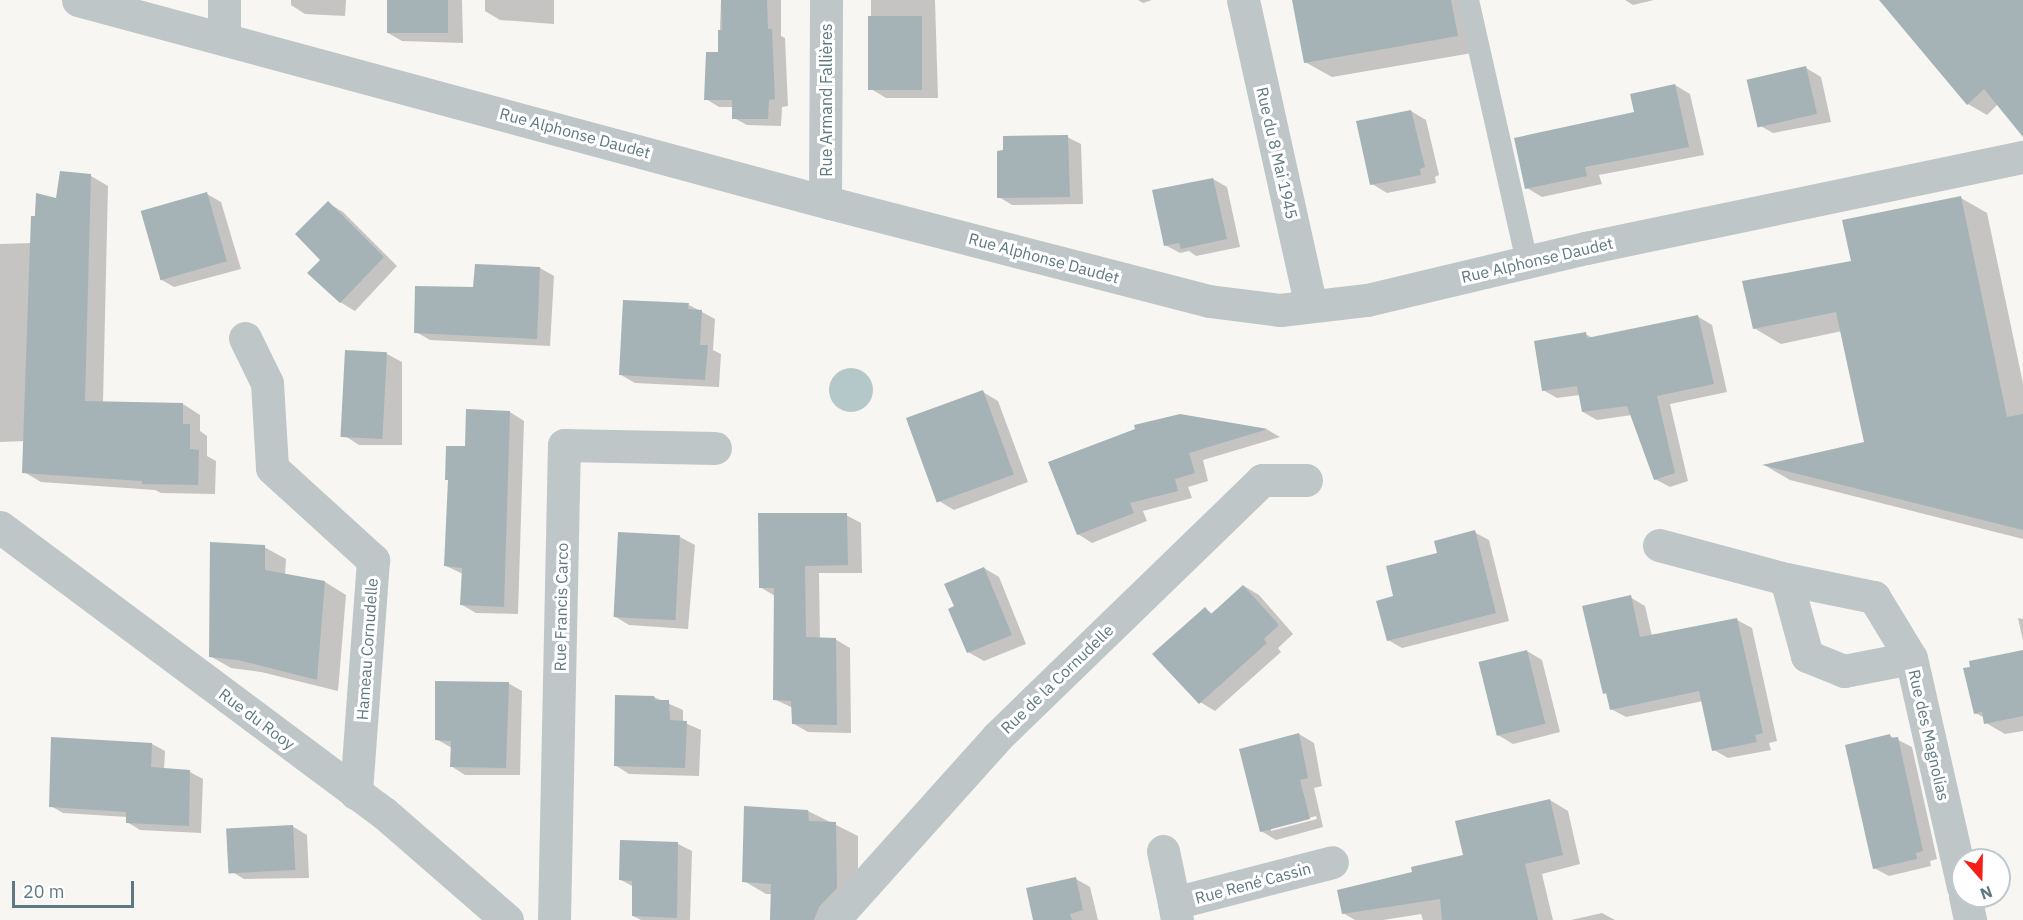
<!DOCTYPE html>
<html>
<head>
<meta charset="utf-8">
<style>
	body { margin:0 }
	#map { position:relative; width:2023px; height:920px; overflow:hidden; background:#f7f6f3; font-family:"IBM Plex Sans",sans-serif }
	div>[style] { position:absolute }
	.water>* { inset:0; background:#b5c8c9 }
	.round { border-radius:50% }
	.shadow>* { inset:0; background:#0003 }
	.building>* { inset:0; background:#a5b3b6; transform-origin:0 0 }
	.service>* { height:22px; margin:-11px; padding:0 11px; transform-origin:11px; border-radius:11px; background:#bfc6c8 }
	.minor>* { height:33px; margin:-16.5px; padding:0 16.5px; transform-origin:16.5px; border-radius:16.5px; background:#bfc6c8 }
	span { translate:-50% -50%; white-space:nowrap; text-align:center; line-height:1.15; -webkit-text-stroke:6px #fff; paint-order:stroke }
	.street-label { font-size:16px; color:#5f7981 }
	.north { position:absolute; left:1951px; top:848px; width:60px; height:60px; box-sizing:border-box; background:#fff; border:2px solid #bfc9cd; border-radius:50%; rotate:160deg; font-size:16px; font-weight:700; line-height:24px; text-align:center; color:#5f7981 }
	.north::after { content:''; display:block; margin:auto; width:21px; height:27px; background:#f41f16; clip-path:polygon(50% 0,100% 100%,50% 72%,0 100%) }
	.scale { position:absolute; left:12px; top:881px; width:122px; height:27px; box-sizing:border-box; border:3px solid #5f7981; border-top:0; padding-left:8px; font-size:18px; line-height:21px; white-space:nowrap; color:#5f7981; -webkit-text-stroke:4px #fff; paint-order:stroke }
</style>
</head>
<body>
<div id="map">
	<div class="water">
		<i class="round" style="left:829px;top:368px;width:44px;height:44px"></i>
	</div>
	<div class="shadow">
		<i style="clip-path:polygon(291px 0,346px 0,345px 16px,305px 14px,291px 5px)"></i>
		<i style="clip-path:polygon(389px 0,462px 0,463px 43px,402px 41px,388px 33px)"></i>
		<i style="clip-path:polygon(485px 0,554px 0,554px 24px,500px 20px,485px 11px)"></i>
		<i style="clip-path:polygon(721px 0,781px 0,781px 36px,785px 38px,788px 106px,782px 107px,781px 126px,747px 125px,734px 118px,733px 107px,719px 107px,706px 99px,719px 54px)"></i>
		<i style="clip-path:polygon(871px 0,935px 0,938px 98px,886px 98px,871px 89px)"></i>
		<i style="clip-path:polygon(1138px 0,1152px 0,1143px 3px)"></i>
		<i style="clip-path:polygon(1293px 0,1474px 0,1484px 51px,1332px 77px,1305px 62px)"></i>
		<i style="clip-path:polygon(1625px 0,1654px 0,1633px 5px)"></i>
		<i style="clip-path:polygon(1882px 0,2023px 0,2023px 125px,1998px 104px,1987px 115px,1968px 104px)"></i>
		<i style="clip-path:polygon(1806px 68px,1821px 77px,1831px 122px,1773px 133px,1757px 124px)"></i>
		<i style="clip-path:polygon(1675px 85px,1690px 94px,1704px 155px,1599px 175px,1602px 184px,1542px 197px,1527px 188px)"></i>
		<i style="clip-path:polygon(1411px 111px,1426px 120px,1439px 175px,1435px 177px,1436px 183px,1387px 193px,1372px 184px)"></i>
		<i style="clip-path:polygon(1067px 137px,1081px 144px,1083px 204px,1012px 205px,999px 197px)"></i>
		<i style="clip-path:polygon(91px 176px,108px 186px,103px 403px,183px 404px,200px 415px,200px 431px,207px 436px,207px 456px,216px 461px,215px 494px,161px 493px,155px 490px,41px 482px,24px 472px,25px 441px,0 442px,0 244px,32px 243px,37px 195px,57px 200px)"></i>
		<i style="clip-path:polygon(1213px 179px,1227px 187px,1240px 247px,1196px 256px,1189px 251px,1180px 253px,1165px 245px)"></i>
		<i style="clip-path:polygon(207px 194px,221px 202px,241px 269px,174px 287px,160px 279px)"></i>
		<i style="clip-path:polygon(1961px 198px,1987px 213px,2023px 383px,2023px 539px,1790px 480px,1766px 466px,1866px 444px,1842px 331px,1781px 344px,1754px 328px,1852px 262px)"></i>
		<i style="clip-path:polygon(328px 203px,343px 212px,397px 266px,355px 311px,340px 302px,322px 260px)"></i>
		<i style="clip-path:polygon(540px 268px,554px 276px,550px 346px,430px 340px,416px 332px,475px 289px)"></i>
		<i style="clip-path:polygon(689px 305px,715px 319px,713px 350px,721px 354px,719px 387px,635px 383px,621px 375px)"></i>
		<i style="clip-path:polygon(1697px 316px,1712px 325px,1727px 392px,1670px 404px,1688px 481px,1670px 487px,1655px 479px,1632px 415px,1597px 420px,1583px 412px,1580px 395px,1557px 398px,1543px 390px,1585px 334px,1593px 338px)"></i>
		<i style="clip-path:polygon(387px 354px,402px 362px,402px 445px,359px 445px,345px 436px)"></i>
		<i style="clip-path:polygon(983px 392px,998px 401px,1028px 482px,954px 510px,939px 501px)"></i>
		<i style="clip-path:polygon(510px 412px,524px 421px,518px 614px,476px 613px,462px 605px,463px 574px,446px 566px,466px 448px)"></i>
		<i style="clip-path:polygon(1180px 416px,1268px 430px,1280px 437px,1203px 460px,1208px 481px,1188px 487px,1192px 498px,1143px 511px,1147px 521px,1092px 543px,1078px 534px)"></i>
		<i style="clip-path:polygon(846px 515px,861px 523px,862px 573px,819px 573px,820px 639px,835px 639px,850px 648px,851px 733px,808px 732px,794px 724px,793px 708px,774px 699px,775px 596px,760px 587px)"></i>
		<i style="clip-path:polygon(1474px 532px,1489px 540px,1509px 621px,1402px 648px,1388px 640px,1395px 597px,1439px 554px)"></i>
		<i style="clip-path:polygon(680px 537px,695px 545px,688px 629px,629px 625px,614px 616px)"></i>
		<i style="clip-path:polygon(264px 547px,286px 559px,285px 575px,325px 582px,346px 595px,338px 691px,261px 672px,231px 668px,210px 656px)"></i>
		<i style="clip-path:polygon(984px 568px,999px 577px,1026px 644px,984px 661px,968px 652px,956px 607px)"></i>
		<i style="clip-path:polygon(1244px 586px,1259px 595px,1293px 634px,1278px 648px,1281px 652px,1215px 711px,1200px 702px,1205px 609px,1213px 614px)"></i>
		<i style="clip-path:polygon(1630px 597px,1645px 606px,1652px 636px,1737px 620px,1752px 628px,1777px 741px,1769px 743px,1771px 750px,1728px 758px,1714px 750px,1703px 701px,1626px 717px,1611px 709px,1608px 694px,1604px 693px)"></i>
		<i style="clip-path:polygon(2018px 618px,2023px 619px,2023px 641px)"></i>
		<i style="clip-path:polygon(1527px 651px,1542px 660px,1560px 732px,1513px 744px,1498px 735px)"></i>
		<i style="clip-path:polygon(2023px 652px,2023px 731px,2005px 734px,1986px 723px,1985px 718px,1975px 713px)"></i>
		<i style="clip-path:polygon(508px 683px,522px 691px,520px 775px,465px 775px,451px 766px,452px 748px,436px 739px)"></i>
		<i style="clip-path:polygon(654px 697px,683px 710px,683px 722px,701px 730px,699px 776px,629px 774px,615px 765px)"></i>
		<i style="clip-path:polygon(evenodd,1299px 734px,1314px 743px,1322px 786px,1314px 788px,1323px 827px,1276px 840px,1261px 831px,1299px 734px,1316px 816px,1317px 819px,1271px 831px,1271px 828px,1316px 816px)"></i>
		<i style="clip-path:polygon(1890px 736px,1912px 747px,1937px 859px,1930px 861px,1931px 866px,1889px 876px,1874px 868px)"></i>
		<i style="clip-path:polygon(52px 739px,152px 744px,165px 751px,164px 770px,190px 772px,203px 779px,201px 833px,140px 830px,127px 822px,127px 817px,63px 813px,51px 806px)"></i>
		<i style="clip-path:polygon(1550px 800px,1568px 811px,1580px 864px,1542px 874px,1553px 920px,1423px 920px,1421px 914px,1383px 920px,1355px 920px,1343px 913px,1414px 873px,1465px 856px)"></i>
		<i style="clip-path:polygon(808px 811px,858px 836px,858px 900px,841px 920px,770px 920px,772px 894px,766px 894px,744px 881px)"></i>
		<i style="clip-path:polygon(292px 826px,307px 835px,309px 878px,244px 879px,229px 870px)"></i>
		<i style="clip-path:polygon(678px 844px,692px 851px,690px 920px,641px 920px,633px 916px,634px 887px,621px 880px)"></i>
		<i style="clip-path:polygon(1076px 879px,1090px 887px,1098px 920px,1035px 920px)"></i>
		<i style="clip-path:polygon(1602px 913px,1615px 920px,1571px 920px)"></i>
	</div>
	<div class="building">
		<i style="left:387px;top:0;width:61px;height:33px"></i>
		<i style="clip-path:polygon(721px 0,767px 0,768px 29px,772px 29px,775px 99px,769px 100px,768px 119px,732px 119px,732px 100px,704px 100px,706px 52px,718px 52px,718px 30px,722px 30px)"></i>
		<i style="clip-path:polygon(1292px 0,1451px 0,1458px 36px,1304px 63px)"></i>
		<i style="clip-path:polygon(1879px 0,2023px 0,2023px 137px,1984px 89px,1967px 105px)"></i>
		<i style="left:868px;top:16px;width:54px;height:74px"></i>
		<i style="left:1806px;top:66px;width:49px;height:61px;rotate:77deg"></i>
		<i style="clip-path:polygon(1675px 84px,1689px 147px,1585px 167px,1587px 176px,1525px 189px,1514px 138px,1634px 112px,1630px 94px)"></i>
		<i style="clip-path:polygon(1411px 110px,1425px 167px,1420px 169px,1421px 175px,1370px 185px,1356px 121px)"></i>
		<i style="clip-path:polygon(1068px 135px,1070px 197px,997px 198px,997px 151px,1003px 150px,1003px 136px)"></i>
		<i style="clip-path:polygon(60px 171px,91px 174px,85px 401px,183px 403px,183px 424px,190px 424px,190px 449px,199px 450px,198px 485px,142px 484px,142px 481px,22px 473px,31px 216px,35px 216px,36px 193px,56px 198px)"></i>
		<i style="clip-path:polygon(1213px 178px,1227px 239px,1181px 249px,1179px 243px,1164px 246px,1152px 190px)"></i>
		<i style="left:207px;top:192px;width:72px;height:69px;rotate:74deg"></i>
		<i style="clip-path:polygon(1961px 196px,2007px 417px,2023px 414px,2023px 530px,1762px 465px,1864px 442px,1836px 312px,1753px 329px,1742px 281px,1851px 261px,1842px 220px)"></i>
		<i style="clip-path:polygon(328px 201px,384px 257px,340px 303px,307px 273px,320px 260px,295px 234px)"></i>
		<i style="clip-path:polygon(475px 264px,540px 267px,537px 339px,414px 333px,415px 286px,473px 287px)"></i>
		<i style="clip-path:polygon(623px 300px,689px 303px,688px 309px,702px 310px,700px 345px,708px 345px,705px 380px,619px 375px)"></i>
		<i style="clip-path:polygon(1698px 315px,1714px 384px,1657px 396px,1675px 473px,1654px 480px,1627px 406px,1582px 412px,1577px 386px,1542px 391px,1534px 341px,1586px 332px,1587px 338px)"></i>
		<i style="left:345px;top:350px;width:42px;height:87px;rotate:3deg"></i>
		<i style="left:983px;top:390px;width:90px;height:82px;rotate:70deg"></i>
		<i style="clip-path:polygon(466px 409px,510px 411px,504px 607px,460px 605px,462px 568px,444px 566px,448px 480px,445px 480px,446px 446px,465px 446px)"></i>
		<i style="clip-path:polygon(1180px 414px,1268px 429px,1189px 453px,1195px 473px,1175px 479px,1178px 491px,1130px 503px,1134px 513px,1077px 535px,1048px 462px,1135px 429px,1134px 425px)"></i>
		<i style="clip-path:polygon(758px 513px,847px 513px,848px 565px,805px 566px,806px 637px,836px 638px,837px 725px,792px 724px,791px 701px,773px 700px,774px 588px,759px 588px)"></i>
		<i style="clip-path:polygon(1475px 530px,1496px 613px,1387px 641px,1376px 601px,1393px 596px,1386px 566px,1437px 553px,1434px 541px)"></i>
		<i style="left:618px;top:532px;width:62px;height:85px;rotate:3deg"></i>
		<i style="clip-path:polygon(210px 542px,265px 545px,265px 570px,325px 581px,317px 680px,238px 660px,209px 657px)"></i>
		<i style="clip-path:polygon(984px 567px,1012px 635px,967px 653px,948px 609px,954px 606px,944px 584px)"></i>
		<i style="clip-path:polygon(1243px 585px,1279px 625px,1264px 639px,1267px 643px,1199px 704px,1152px 654px,1205px 607px,1211px 614px)"></i>
		<i style="clip-path:polygon(1631px 595px,1640px 637px,1737px 618px,1763px 733px,1755px 735px,1757px 742px,1712px 751px,1699px 691px,1610px 710px,1606px 693px,1603px 694px,1582px 606px)"></i>
		<i style="left:1527px;top:650px;width:76px;height:50px;rotate:76deg"></i>
		<i style="clip-path:polygon(2023px 650px,2023px 716px,1984px 724px,1982px 712px,1974px 714px,1963px 668px,1970px 667px,1969px 661px)"></i>
		<i style="clip-path:polygon(435px 681px,509px 682px,506px 768px,450px 767px,451px 741px,435px 740px)"></i>
		<i style="clip-path:polygon(615px 695px,654px 696px,655px 700px,669px 700px,670px 720px,687px 721px,685px 768px,614px 766px)"></i>
		<i style="clip-path:polygon(1299px 733px,1308px 778px,1300px 780px,1310px 819px,1260px 832px,1239px 749px)"></i>
		<i style="clip-path:polygon(1890px 734px,1891px 738px,1898px 737px,1923px 851px,1916px 853px,1917px 859px,1873px 869px,1845px 745px)"></i>
		<i style="clip-path:polygon(51px 737px,152px 743px,151px 767px,190px 770px,189px 826px,126px 823px,126px 812px,49px 807px)"></i>
		<i style="clip-path:polygon(1550px 799px,1563px 855px,1525px 864px,1538px 920px,1442px 920px,1440px 899px,1342px 914px,1337px 890px,1412px 872px,1411px 867px,1463px 855px,1455px 821px)"></i>
		<i style="clip-path:polygon(744px 806px,808px 810px,809px 821px,836px 822px,837px 888px,819px 907px,814px 920px,770px 920px,771px 884px,742px 882px)"></i>
		<i style="left:293px;top:825px;width:45px;height:67px;rotate:87deg"></i>
		<i style="clip-path:polygon(620px 840px,678px 842px,677px 918px,632px 916px,632px 881px,619px 880px)"></i>
		<i style="clip-path:polygon(1076px 877px,1083px 910px,1070px 914px,1072px 920px,1033px 920px,1026px 888px)"></i>
	</div>
	<div class="service">
		<i style="left:1468px;top:0;width:269px;rotate:77.3deg"></i>
	</div>
	<div class="minor">
		<i style="left:78px;top:0;width:779px;rotate:15.11deg"></i>
		<i style="left:830px;top:203px;width:391px;rotate:14.5deg"></i>
		<i style="left:1209px;top:301px;width:72px;rotate:7.2deg"></i>
		<i style="left:1280px;top:310px;width:88px;rotate:-6.6deg"></i>
		<i style="left:1367px;top:300px;width:225px;rotate:-13.4deg"></i>
		<i style="left:1586px;top:248px;width:446px;rotate:-11.8deg"></i>
		<i style="left:224px;top:0;width:38px;rotate:90deg"></i>
		<i style="left:1243px;top:0;width:313px;rotate:77.5deg"></i>
		<i style="left:825px;top:201px;width:201px;rotate:-89.7deg"></i>
		<i style="left:245px;top:338px;width:50px;rotate:63.9deg"></i>
		<i style="left:267px;top:383px;width:85px;rotate:86.6deg"></i>
		<i style="left:272px;top:468px;width:137px;rotate:42.3deg"></i>
		<i style="left:373px;top:560px;width:234px;rotate:94.2deg"></i>
		<i style="left:0;top:527px;width:479px;rotate:36.7deg"></i>
		<i style="left:384px;top:813px;width:163px;rotate:41deg"></i>
		<i style="left:1659px;top:545px;width:131px;rotate:15deg"></i>
		<i style="left:1786px;top:579px;width:90px;rotate:11.6deg"></i>
		<i style="left:1874px;top:597px;width:71px;rotate:58.8deg"></i>
		<i style="left:1911px;top:658px;width:235px;rotate:77.2deg"></i>
		<i style="left:1786px;top:579px;width:80px;rotate:74.7deg"></i>
		<i style="left:1807px;top:656px;width:40px;rotate:22deg"></i>
		<i style="left:1844px;top:671px;width:68px;rotate:-11deg"></i>
		<i style="left:1163px;top:851px;width:53px;rotate:78.1deg"></i>
		<i style="left:1965px;top:896px;width:25px;rotate:78deg"></i>
		<i style="left:554px;top:920px;width:475px;rotate:-88.8deg"></i>
		<i style="left:564px;top:445px;width:151px;rotate:1.1deg"></i>
		<i style="left:833px;top:920px;width:246px;rotate:-48.1deg"></i>
		<i style="left:997px;top:737px;width:369px;rotate:-44.1deg"></i>
		<i style="left:1262px;top:480px;width:44px"></i>
		<i style="left:1177px;top:920px;width:17px;rotate:-100deg"></i>
		<i style="left:1174px;top:903px;width:163px;rotate:-14.5deg"></i>
	</div>
	<div class="street-label">
		<span style="left:826px;top:100px;rotate:-90deg">Rue Armand Fallières</span>
		<span style="left:575px;top:133px;rotate:15deg">Rue Alphonse Daudet</span>
		<span style="left:1277px;top:153px;rotate:77deg">Rue du 8 Mai 1945</span>
		<span style="left:1044px;top:258px;rotate:15deg">Rue Alphonse Daudet</span>
		<span style="left:1537px;top:260px;rotate:-13deg">Rue Alphonse Daudet</span>
		<span style="left:561px;top:607px;rotate:-89deg">Rue Francis Carco</span>
		<span style="left:367px;top:649px;rotate:-86deg">Hameau Cornudelle</span>
		<span style="left:1057px;top:679px;rotate:-44deg">Rue de la Cornudelle</span>
		<span style="left:257px;top:719px;rotate:37deg">Rue du Rooy</span>
		<span style="left:1929px;top:735px;rotate:77deg">Rue des Magnolias</span>
		<span style="left:1253px;top:883px;rotate:-15deg">Rue René Cassin</span>
	</div>
	<div class="north">N</div>
	<div class="scale">20 m</div>
</div>
</body>
</html>
